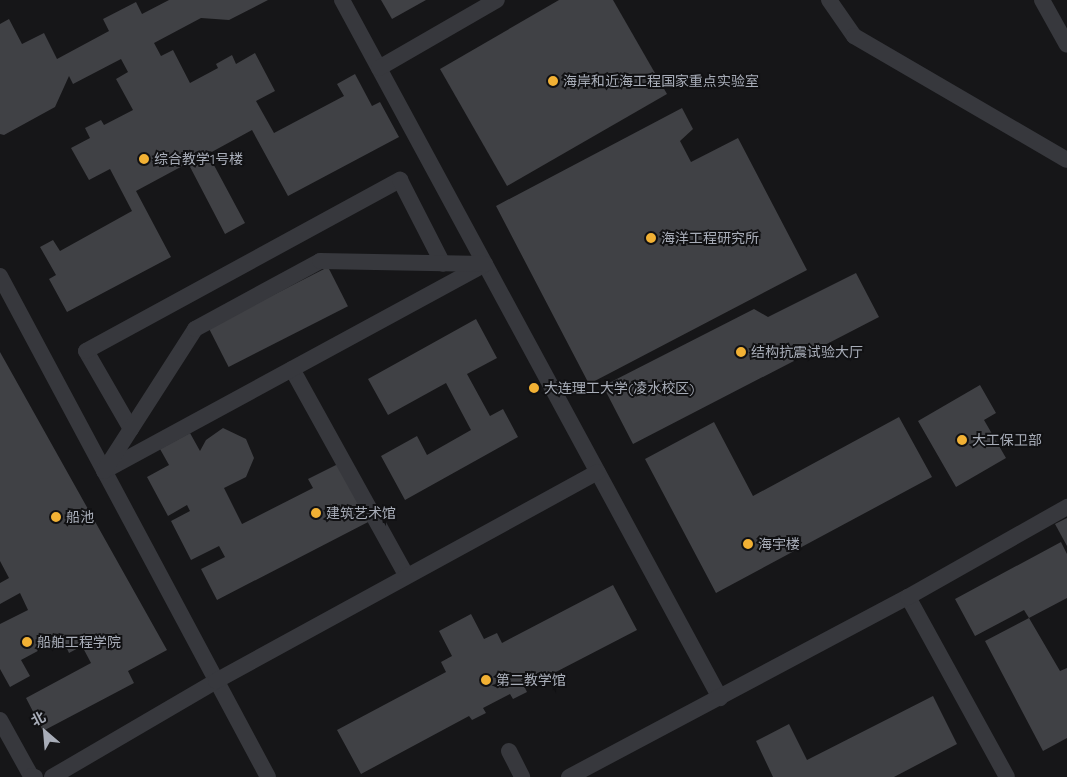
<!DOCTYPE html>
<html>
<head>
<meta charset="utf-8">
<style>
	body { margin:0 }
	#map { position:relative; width:1067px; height:777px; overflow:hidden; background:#161618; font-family:Quicksand,"Noto Sans SC",sans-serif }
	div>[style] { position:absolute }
	.building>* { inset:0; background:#404145; transform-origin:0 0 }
	.street>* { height:16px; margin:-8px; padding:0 8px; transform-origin:8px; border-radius:8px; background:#37383d }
	.dots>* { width:14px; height:14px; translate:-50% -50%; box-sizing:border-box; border:2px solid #111113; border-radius:50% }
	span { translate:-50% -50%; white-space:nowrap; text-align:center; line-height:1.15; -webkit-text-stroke:4px #111113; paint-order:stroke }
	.poi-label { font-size:14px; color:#a8adb8 }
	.left { translate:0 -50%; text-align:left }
	.north { position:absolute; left:20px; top:707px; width:50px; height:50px; -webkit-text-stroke:4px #111113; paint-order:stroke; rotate:333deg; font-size:14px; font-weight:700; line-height:20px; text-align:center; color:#a8adb8 }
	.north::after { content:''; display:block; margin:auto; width:18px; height:22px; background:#a8adb8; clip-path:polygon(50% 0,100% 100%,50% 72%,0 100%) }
</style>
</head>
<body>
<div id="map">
	<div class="building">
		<i style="clip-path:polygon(169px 0,268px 0,229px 20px,201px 18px,154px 43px,161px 56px,173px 50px,190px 83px,218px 68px,216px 64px,232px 55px,236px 64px,255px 53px,275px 91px,256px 101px,274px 133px,344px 96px,337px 84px,355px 74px,372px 106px,380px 102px,399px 137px,288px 196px,252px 130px,208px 154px,245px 223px,225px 234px,188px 163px,136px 191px,171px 257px,67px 312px,49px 279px,56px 275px,40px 247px,53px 240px,60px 251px,132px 211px,110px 169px,89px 180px,71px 148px,90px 138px,85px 128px,101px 120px,104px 125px,133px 110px,116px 79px,128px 72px,121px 59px,73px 84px,69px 76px,55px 107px,4px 135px,0 134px,0 24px,9px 19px,22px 44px,44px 33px,57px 59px,109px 31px,103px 19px,136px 2px,142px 14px)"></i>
		<i style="clip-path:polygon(381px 0,426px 0,392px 19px)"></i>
		<i style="clip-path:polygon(559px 0,613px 0,667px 94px,507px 186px,440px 69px)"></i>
		<i style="clip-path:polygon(682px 108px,693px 129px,680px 141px,691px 162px,738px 138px,807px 270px,589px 384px,496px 206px)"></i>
		<i style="left:328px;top:267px;width:44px;height:134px;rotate:63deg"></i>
		<i style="clip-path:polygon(856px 273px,879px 317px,633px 444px,603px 386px,754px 309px,768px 317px)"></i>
		<i style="clip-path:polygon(476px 319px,497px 358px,467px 374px,490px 416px,503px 409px,518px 437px,405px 500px,381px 456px,417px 436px,427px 455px,471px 430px,446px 383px,388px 415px,368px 379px)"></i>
		<i style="clip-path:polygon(0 352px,167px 650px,128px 671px,134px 683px,43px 731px,26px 698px,91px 663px,82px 646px,69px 653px,62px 638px,21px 660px,30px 676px,10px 687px,0 669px,0 624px,28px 610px,20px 593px,0 604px,0 583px,9px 578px,0 561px)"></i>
		<i style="clip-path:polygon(980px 385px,996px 413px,984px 420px,1006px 458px,956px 487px,918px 421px)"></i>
		<i style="clip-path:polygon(899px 417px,932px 477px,716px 593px,645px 459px,714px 422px,753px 496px)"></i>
		<i style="clip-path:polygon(223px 428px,246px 439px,254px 458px,246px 477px,224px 488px,242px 524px,313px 488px,308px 479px,342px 462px,372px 520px,217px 600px,201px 569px,225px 557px,219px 546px,191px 560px,171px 521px,190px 511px,187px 505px,168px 516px,147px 477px,169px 465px,160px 449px,190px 433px,200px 451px,206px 440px)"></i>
		<i style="clip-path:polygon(1067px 518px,1067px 546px,1055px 524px)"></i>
		<i style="clip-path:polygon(1061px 542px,1067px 554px,1067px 598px,1029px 618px,1060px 671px,1067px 668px,1067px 738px,1043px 751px,985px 641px,1029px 618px,1024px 610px,975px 636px,955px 599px)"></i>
		<i style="clip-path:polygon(613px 585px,637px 630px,525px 688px,527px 692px,513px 699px,510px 694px,483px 708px,486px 713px,472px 720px,469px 716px,361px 774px,337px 730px,446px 672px,441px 662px,452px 656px,439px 631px,471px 614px,484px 639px,497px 633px,502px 643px)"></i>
		<i style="clip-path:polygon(933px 696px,957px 744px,894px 777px,773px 777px,756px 741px,789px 724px,807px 760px)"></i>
	</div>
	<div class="street">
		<i style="left:342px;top:0;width:794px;rotate:61.56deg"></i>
		<i style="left:829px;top:0;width:44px;rotate:55.2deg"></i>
		<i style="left:854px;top:36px;width:246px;rotate:30.2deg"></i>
		<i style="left:1042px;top:0;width:51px;rotate:60.9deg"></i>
		<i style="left:379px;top:68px;width:136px;rotate:-30deg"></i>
		<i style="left:0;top:276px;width:568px;rotate:61.86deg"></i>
		<i style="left:292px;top:369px;width:235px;rotate:61deg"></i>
		<i style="left:131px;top:429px;width:90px;rotate:-120deg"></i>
		<i style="left:86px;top:351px;width:358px;rotate:-28.6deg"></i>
		<i style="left:400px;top:180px;width:94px;rotate:62.9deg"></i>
		<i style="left:106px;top:470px;width:430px;rotate:-28.5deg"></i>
		<i style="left:104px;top:471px;width:169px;rotate:-57.3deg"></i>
		<i style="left:195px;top:329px;width:142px;rotate:-28.5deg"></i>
		<i style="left:320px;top:261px;width:165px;rotate:1deg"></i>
		<i style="left:908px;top:597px;width:205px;rotate:61.2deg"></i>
		<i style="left:0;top:720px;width:64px;rotate:61deg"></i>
		<i style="left:31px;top:776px;width:4px;rotate:14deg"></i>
		<i style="left:509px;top:751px;width:29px;rotate:63deg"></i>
		<i style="left:52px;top:777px;width:190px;rotate:-30.3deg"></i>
		<i style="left:216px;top:681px;width:435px;rotate:-28.7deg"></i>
		<i style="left:569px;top:777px;width:384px;rotate:-28deg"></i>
		<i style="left:908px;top:597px;width:183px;rotate:-29.5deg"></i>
	</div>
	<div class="dots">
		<i style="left:553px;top:81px;background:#f2b134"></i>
		<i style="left:144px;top:159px;background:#f2b134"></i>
		<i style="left:651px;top:238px;background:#f2b134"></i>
		<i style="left:741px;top:352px;background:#f2b134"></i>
		<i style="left:534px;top:388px;background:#f2b134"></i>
		<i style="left:962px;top:440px;background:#f2b134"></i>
		<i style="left:316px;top:513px;background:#f2b134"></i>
		<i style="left:56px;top:517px;background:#f2b134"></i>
		<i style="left:748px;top:544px;background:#f2b134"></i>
		<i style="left:27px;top:642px;background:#f2b134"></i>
		<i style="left:486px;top:680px;background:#f2b134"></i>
	</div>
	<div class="poi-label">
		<span class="left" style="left:563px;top:81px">海岸和近海工程国家重点实验室</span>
		<span class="left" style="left:154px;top:159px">综合教学1号楼</span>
		<span class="left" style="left:661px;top:238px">海洋工程研究所</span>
		<span class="left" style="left:751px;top:352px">结构抗震试验大厅</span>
		<span class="left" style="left:544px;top:388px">大连理工大学(凌水校区)</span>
		<span class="left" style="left:972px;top:440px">大工保卫部</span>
		<span class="left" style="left:326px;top:513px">建筑艺术馆</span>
		<span class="left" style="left:66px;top:517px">船池</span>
		<span class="left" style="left:758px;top:544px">海宇楼</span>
		<span class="left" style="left:37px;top:642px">船舶工程学院</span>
		<span class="left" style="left:496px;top:680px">第二教学馆</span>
	</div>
	<div class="north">北</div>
</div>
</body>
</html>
